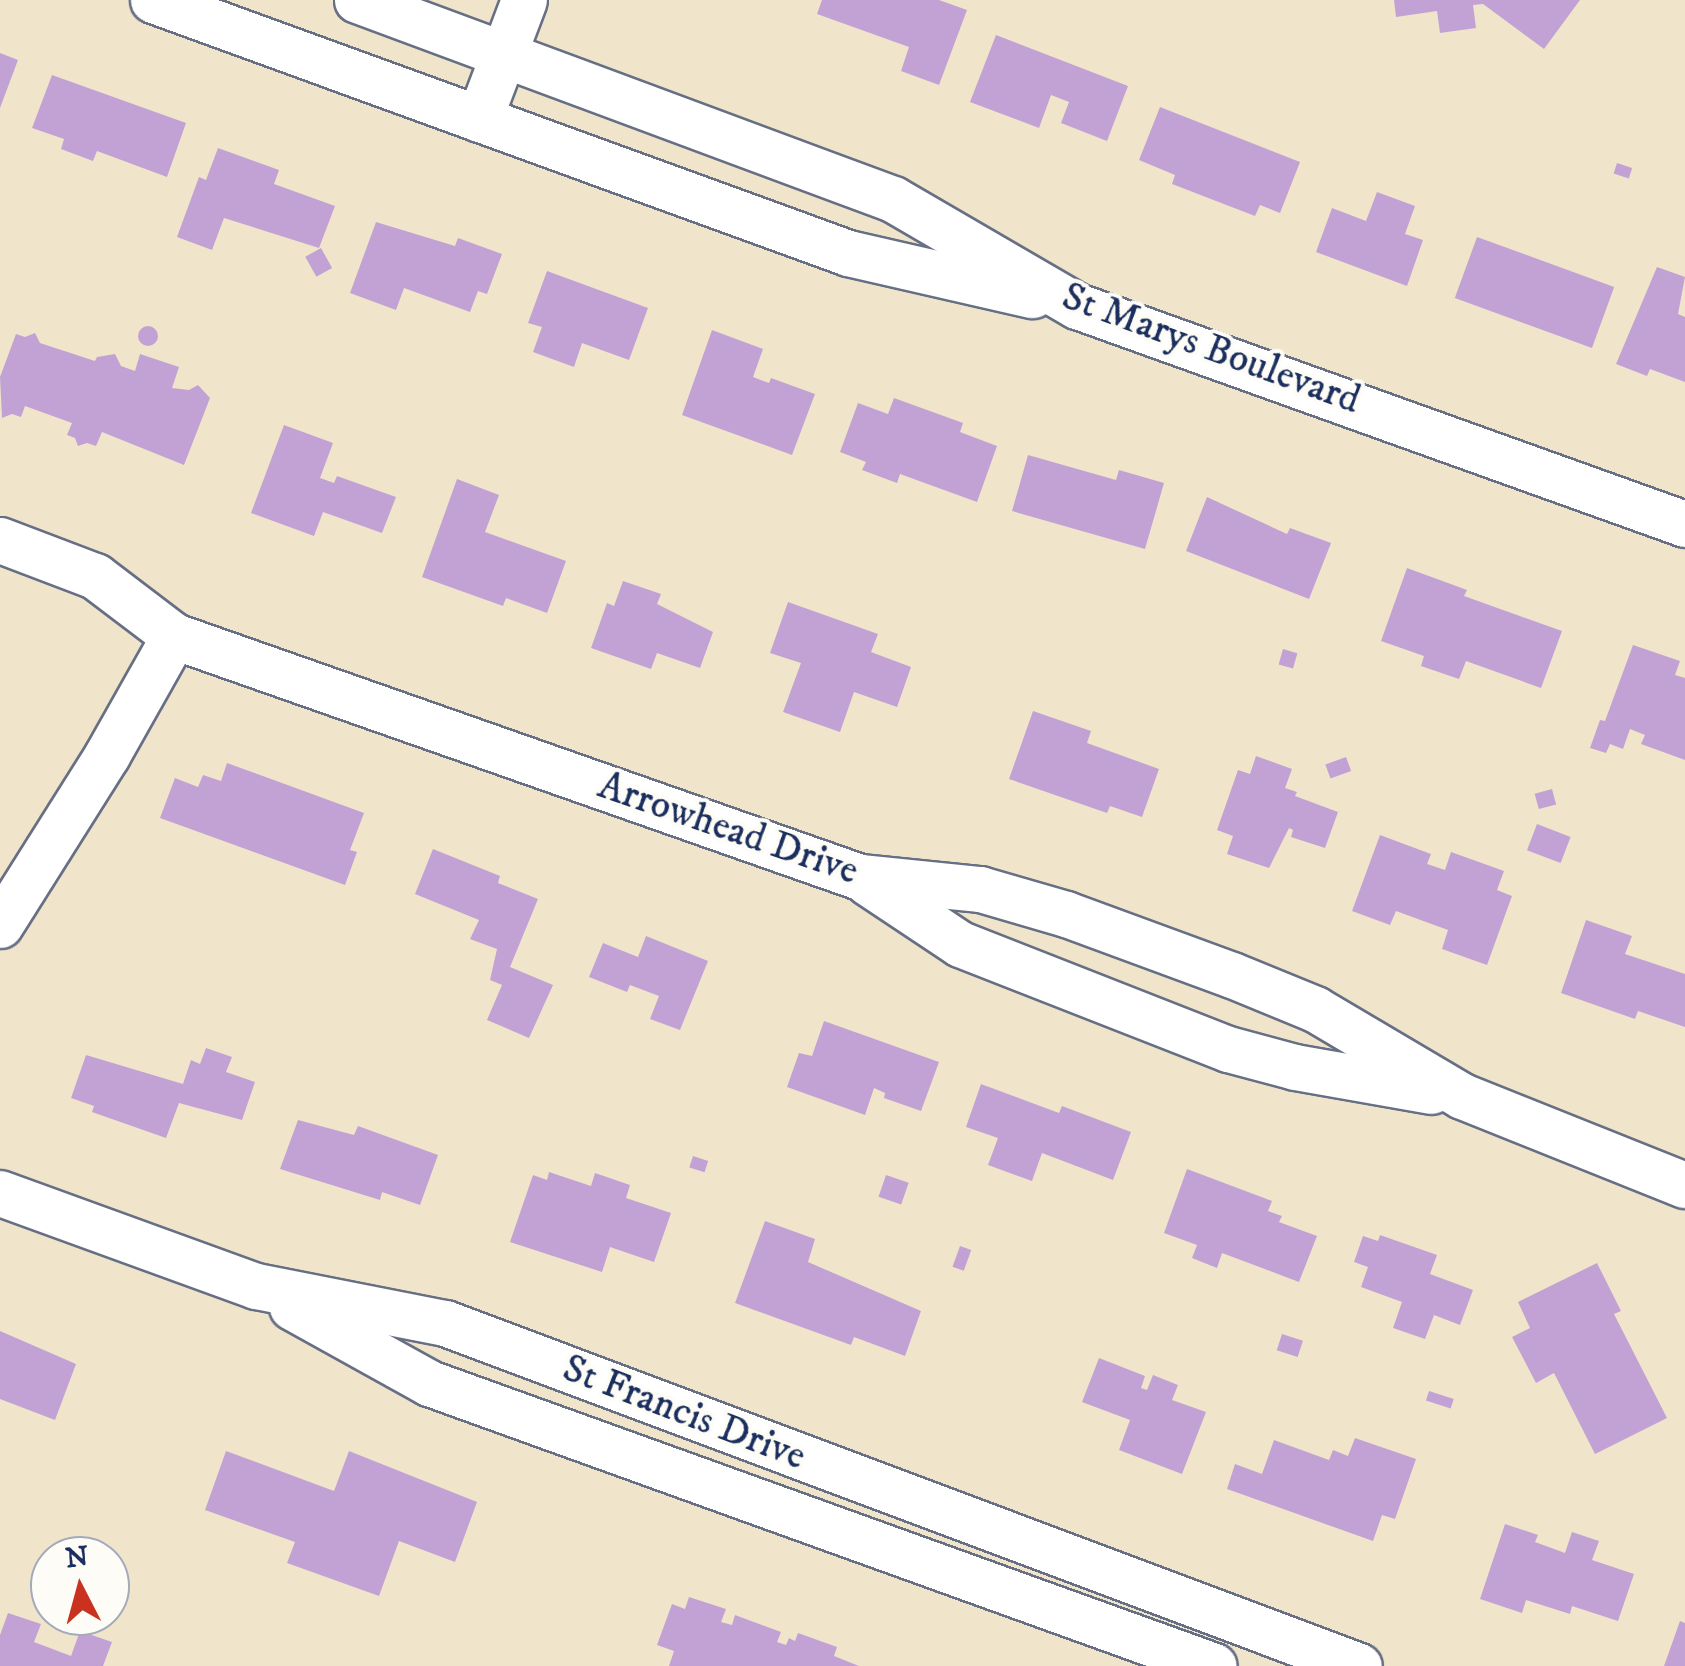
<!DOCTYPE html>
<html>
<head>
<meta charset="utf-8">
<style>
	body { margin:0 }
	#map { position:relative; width:1685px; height:1666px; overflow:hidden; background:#f0e5ca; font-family:"IM FELL DW Pica",serif }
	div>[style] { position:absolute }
	.building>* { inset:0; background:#c2a2d5; transform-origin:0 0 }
	.round { border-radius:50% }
	.roads { filter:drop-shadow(2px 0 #666f84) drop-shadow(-2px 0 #666f84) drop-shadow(0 2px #666f84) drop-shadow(0 -2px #666f84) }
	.street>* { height:45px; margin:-22.5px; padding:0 22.5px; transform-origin:22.5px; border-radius:22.5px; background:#fff }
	span { translate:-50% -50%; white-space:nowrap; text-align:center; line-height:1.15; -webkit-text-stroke:8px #fdfcf7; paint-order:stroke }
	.street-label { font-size:40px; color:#1b2f5e }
	.north { position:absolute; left:30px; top:1536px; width:100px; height:100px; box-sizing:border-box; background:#fdfcf7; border:2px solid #a3aaba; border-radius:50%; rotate:354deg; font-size:28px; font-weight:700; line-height:40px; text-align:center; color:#1b2f5e }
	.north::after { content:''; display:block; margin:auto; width:35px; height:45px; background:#c8321e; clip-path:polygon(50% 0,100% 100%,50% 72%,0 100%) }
</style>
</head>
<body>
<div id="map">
	<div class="building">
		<i style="clip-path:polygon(822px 0,939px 0,967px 10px,939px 85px,901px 71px,909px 47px,817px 14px)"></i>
		<i style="clip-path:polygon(1394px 0,1580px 0,1544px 49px,1483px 4px,1473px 5px,1476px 28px,1440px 33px,1437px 11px,1396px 17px)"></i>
		<i style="clip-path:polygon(996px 35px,1128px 86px,1107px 141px,1061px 123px,1069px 102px,1051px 95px,1039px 128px,970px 102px)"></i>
		<i style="clip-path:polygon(0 53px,18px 60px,0 108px)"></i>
		<i style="clip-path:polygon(52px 75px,186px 123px,167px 177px,97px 151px,93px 161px,61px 149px,64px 139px,32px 128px)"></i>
		<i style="clip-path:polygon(1160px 107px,1300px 162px,1280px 213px,1260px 205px,1255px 216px,1172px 184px,1175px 175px,1139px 160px)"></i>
		<i style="clip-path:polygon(218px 148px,279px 170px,274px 184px,335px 206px,319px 248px,224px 218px,212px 250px,177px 237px,199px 177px,206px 180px)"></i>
		<i style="left:1617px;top:163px;width:16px;height:11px;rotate:18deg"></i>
		<i style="clip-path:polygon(1377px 192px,1415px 206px,1405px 234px,1423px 240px,1407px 286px,1316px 252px,1332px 208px,1366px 221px)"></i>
		<i style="clip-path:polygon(376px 222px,455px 246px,458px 238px,502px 254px,487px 294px,478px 291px,470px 312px,404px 288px,396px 310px,350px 293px)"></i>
		<i style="left:1477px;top:237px;width:146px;height:65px;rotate:20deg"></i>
		<i style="left:321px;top:248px;width:23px;height:18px;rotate:61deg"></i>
		<i style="clip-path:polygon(1657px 267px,1685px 277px,1678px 314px,1685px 317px,1685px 382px,1650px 369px,1647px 376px,1616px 364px)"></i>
		<i style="clip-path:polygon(547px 271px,648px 308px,629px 360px,582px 343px,574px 367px,533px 352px,542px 327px,528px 323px)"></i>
		<i class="round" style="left:138px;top:326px;width:20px;height:20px"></i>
		<i style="clip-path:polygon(712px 330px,763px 349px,753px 377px,769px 383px,771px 378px,815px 394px,792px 455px,682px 415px)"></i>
		<i style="clip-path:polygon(35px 333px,40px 343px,95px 361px,97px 357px,115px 354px,121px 366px,135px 371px,140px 354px,179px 367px,172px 388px,189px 390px,198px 385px,210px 398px,184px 465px,102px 432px,96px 446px,87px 443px,78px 446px,75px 438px,67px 435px,72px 423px,25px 406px,21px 417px,12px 414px,2px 418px,0 377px,16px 334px,25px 337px)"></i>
		<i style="clip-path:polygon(894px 398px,963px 423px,960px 432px,997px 446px,977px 502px,900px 474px,897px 483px,862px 470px,866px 462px,840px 452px,858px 403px,888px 414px)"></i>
		<i style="clip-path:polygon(284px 425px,333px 443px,320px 478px,334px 483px,337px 476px,396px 497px,382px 533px,323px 512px,314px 536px,251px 513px)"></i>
		<i style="clip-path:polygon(1028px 455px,1116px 480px,1119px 470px,1164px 483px,1145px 549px,1012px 511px)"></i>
		<i style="clip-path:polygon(457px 479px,499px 495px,485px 532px,566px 561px,547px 613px,506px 598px,503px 606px,422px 577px)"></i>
		<i style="clip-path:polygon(1207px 497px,1287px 534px,1290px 528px,1331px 543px,1309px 599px,1186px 551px)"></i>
		<i style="clip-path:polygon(1407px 568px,1467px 590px,1464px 596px,1562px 631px,1541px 688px,1466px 661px,1459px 679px,1421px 666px,1424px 656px,1381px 641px)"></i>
		<i style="clip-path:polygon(623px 581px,661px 594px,657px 604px,713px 632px,700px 668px,657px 653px,651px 669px,591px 648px,607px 603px,614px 606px)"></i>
		<i style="clip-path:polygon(788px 602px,878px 634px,871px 652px,911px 667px,897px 707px,854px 692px,840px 732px,783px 712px,801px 663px,770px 653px)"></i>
		<i style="clip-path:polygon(1633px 645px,1680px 661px,1675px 675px,1685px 678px,1685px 760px,1641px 744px,1645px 735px,1630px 729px,1623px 749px,1610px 744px,1606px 753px,1590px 748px,1600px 720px,1605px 721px)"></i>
		<i style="left:1283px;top:649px;width:15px;height:16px;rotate:16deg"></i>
		<i style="clip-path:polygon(1033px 711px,1091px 731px,1087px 743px,1159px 769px,1142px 817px,1110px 806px,1107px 813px,1009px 779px)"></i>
		<i style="clip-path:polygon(1256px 756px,1292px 769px,1285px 788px,1297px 792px,1295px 796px,1338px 812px,1325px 848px,1291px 837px,1293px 830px,1289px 828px,1269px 868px,1227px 854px,1233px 836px,1217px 830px,1238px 770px,1250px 774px)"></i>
		<i style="left:1346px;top:757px;width:15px;height:22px;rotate:70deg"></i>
		<i style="clip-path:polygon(227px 763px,364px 813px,350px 850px,357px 852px,345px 885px,160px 818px,175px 778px,198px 787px,203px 775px,221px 781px)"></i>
		<i style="left:1552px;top:789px;width:16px;height:18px;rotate:75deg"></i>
		<i style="left:1537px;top:824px;width:36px;height:28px;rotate:21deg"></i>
		<i style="clip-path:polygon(1380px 835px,1431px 854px,1427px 864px,1445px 870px,1451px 852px,1504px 871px,1497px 890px,1512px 896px,1487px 965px,1442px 949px,1448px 930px,1396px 911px,1390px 925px,1352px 911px)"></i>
		<i style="clip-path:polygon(433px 849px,500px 876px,498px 883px,538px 899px,510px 967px,553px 985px,529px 1038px,487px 1020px,502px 985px,490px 980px,497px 949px,470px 939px,479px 920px,415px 894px)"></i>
		<i style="clip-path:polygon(1586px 920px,1632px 936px,1625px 954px,1685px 974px,1685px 1027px,1638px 1011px,1635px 1019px,1561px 993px)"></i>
		<i style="clip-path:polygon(646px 936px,708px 961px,680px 1030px,650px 1019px,659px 996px,630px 985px,627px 992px,589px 977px,603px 943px,638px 957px)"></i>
		<i style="clip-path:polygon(824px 1021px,939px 1062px,921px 1111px,884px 1098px,885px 1093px,874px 1088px,865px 1115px,787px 1087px,799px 1053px,812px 1056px)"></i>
		<i style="clip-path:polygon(206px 1048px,232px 1057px,226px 1072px,255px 1082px,242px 1120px,179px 1103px,166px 1138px,92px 1112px,94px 1106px,71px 1098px,86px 1055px,183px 1084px,191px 1060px,200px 1064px)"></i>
		<i style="clip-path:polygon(981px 1084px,1059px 1113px,1062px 1106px,1131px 1132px,1113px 1180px,1042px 1153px,1032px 1181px,988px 1165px,998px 1138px,966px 1127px)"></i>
		<i style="clip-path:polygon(298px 1120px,354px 1135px,358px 1126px,438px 1155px,420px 1205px,382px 1192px,380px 1200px,280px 1169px)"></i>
		<i style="left:693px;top:1156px;width:16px;height:12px;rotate:18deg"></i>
		<i style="clip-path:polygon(1187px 1169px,1272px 1201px,1268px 1211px,1282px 1216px,1279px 1222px,1317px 1236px,1299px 1282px,1222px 1253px,1217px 1268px,1192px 1258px,1197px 1245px,1164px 1233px)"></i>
		<i style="clip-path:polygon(549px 1172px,591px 1186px,595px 1173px,630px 1185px,626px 1198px,671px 1213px,654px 1262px,610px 1247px,602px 1272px,510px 1242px,533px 1175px,547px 1180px)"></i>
		<i style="left:886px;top:1175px;width:24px;height:23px;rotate:19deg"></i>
		<i style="clip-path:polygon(765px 1221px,815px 1239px,808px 1262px,921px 1311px,905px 1356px,854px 1337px,851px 1345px,735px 1303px)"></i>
		<i style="clip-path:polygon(1380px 1235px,1437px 1255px,1430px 1274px,1473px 1290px,1460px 1325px,1434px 1315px,1425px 1339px,1393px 1328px,1402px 1302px,1361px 1287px,1368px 1267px,1354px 1262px,1363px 1236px,1378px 1241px)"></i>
		<i style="left:960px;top:1246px;width:12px;height:22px;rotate:20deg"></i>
		<i style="clip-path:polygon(1597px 1263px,1621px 1311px,1614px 1314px,1667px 1418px,1595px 1454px,1554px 1373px,1536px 1383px,1512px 1337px,1530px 1328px,1518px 1302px)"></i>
		<i style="clip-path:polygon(0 1331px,76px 1364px,55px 1420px,0 1399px)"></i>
		<i style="left:1282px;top:1334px;width:22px;height:17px;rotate:18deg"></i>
		<i style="clip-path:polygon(1099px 1358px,1145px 1376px,1141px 1388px,1147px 1390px,1153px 1375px,1178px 1385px,1172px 1400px,1206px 1412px,1182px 1474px,1119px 1450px,1130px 1420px,1082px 1402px)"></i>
		<i style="left:1429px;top:1391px;width:26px;height:10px;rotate:18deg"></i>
		<i style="clip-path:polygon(1355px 1438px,1416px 1459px,1395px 1519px,1382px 1515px,1373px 1541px,1227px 1489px,1235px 1464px,1262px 1474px,1274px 1440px,1329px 1460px,1333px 1450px,1348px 1456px)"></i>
		<i style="clip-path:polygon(226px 1451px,334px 1491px,349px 1451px,477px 1502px,455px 1562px,399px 1541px,379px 1596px,287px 1563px,295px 1542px,205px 1510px)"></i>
		<i style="clip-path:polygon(1505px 1524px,1538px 1535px,1535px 1542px,1565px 1553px,1572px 1532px,1599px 1541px,1592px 1560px,1634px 1574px,1618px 1621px,1572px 1606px,1570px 1614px,1526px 1600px,1522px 1613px,1480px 1599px)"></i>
		<i style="clip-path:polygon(689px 1597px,726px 1609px,721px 1622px,732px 1625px,735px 1615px,781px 1632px,777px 1642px,786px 1645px,789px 1638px,795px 1641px,798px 1633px,837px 1647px,834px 1656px,859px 1666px,669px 1666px,674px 1651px,657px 1645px,672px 1604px,685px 1609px)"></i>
		<i style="clip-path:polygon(8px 1613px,41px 1624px,34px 1642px,71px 1656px,80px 1631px,112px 1642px,103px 1666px,0 1666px,0 1635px)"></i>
		<i style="clip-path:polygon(1680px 1621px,1685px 1623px,1685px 1666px,1664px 1666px)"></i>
	</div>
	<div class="roads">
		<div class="street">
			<i style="left:153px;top:0;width:740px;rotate:20deg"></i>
			<i style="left:848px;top:253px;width:189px;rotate:12.9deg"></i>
			<i style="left:357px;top:0;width:572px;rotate:20.37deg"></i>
			<i style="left:893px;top:199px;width:213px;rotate:30.2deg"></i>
			<i style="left:1077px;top:306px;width:646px;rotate:19.73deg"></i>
			<i style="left:479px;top:119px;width:127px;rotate:-69.3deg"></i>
			<i style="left:0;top:540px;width:102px;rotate:20.8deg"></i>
			<i style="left:95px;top:576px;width:99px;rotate:37.2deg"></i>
			<i style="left:174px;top:636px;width:727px;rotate:19.36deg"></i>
			<i style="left:860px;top:877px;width:121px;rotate:5.7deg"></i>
			<i style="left:980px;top:889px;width:90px;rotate:16.2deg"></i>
			<i style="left:1066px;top:914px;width:177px;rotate:20.2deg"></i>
			<i style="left:1232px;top:975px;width:90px;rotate:22.3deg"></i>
			<i style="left:1315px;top:1009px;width:171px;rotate:30.6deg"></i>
			<i style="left:1462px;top:1096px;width:240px;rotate:21.8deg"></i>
			<i style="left:867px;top:882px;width:112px;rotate:33.7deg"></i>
			<i style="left:960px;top:944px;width:288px;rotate:21.4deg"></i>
			<i style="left:1228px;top:1049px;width:69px;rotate:15deg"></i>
			<i style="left:1295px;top:1067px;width:138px;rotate:10deg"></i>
			<i style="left:0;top:925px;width:201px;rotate:-57.8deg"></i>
			<i style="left:107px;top:755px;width:137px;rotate:-60.6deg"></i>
			<i style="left:0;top:1193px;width:272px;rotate:20deg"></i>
			<i style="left:256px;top:1286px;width:193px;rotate:11.1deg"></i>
			<i style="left:445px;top:1323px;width:976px;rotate:20.57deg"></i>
			<i style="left:292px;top:1307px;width:157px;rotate:29deg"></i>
			<i style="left:429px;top:1383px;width:834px;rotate:19.82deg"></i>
		</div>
	</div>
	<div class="street-label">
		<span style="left:1211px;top:349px;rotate:20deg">St Marys Boulevard</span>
		<span style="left:728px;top:829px;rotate:19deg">Arrowhead Drive</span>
		<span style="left:684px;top:1413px;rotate:21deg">St Francis Drive</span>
	</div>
	<div class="north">N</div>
</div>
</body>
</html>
